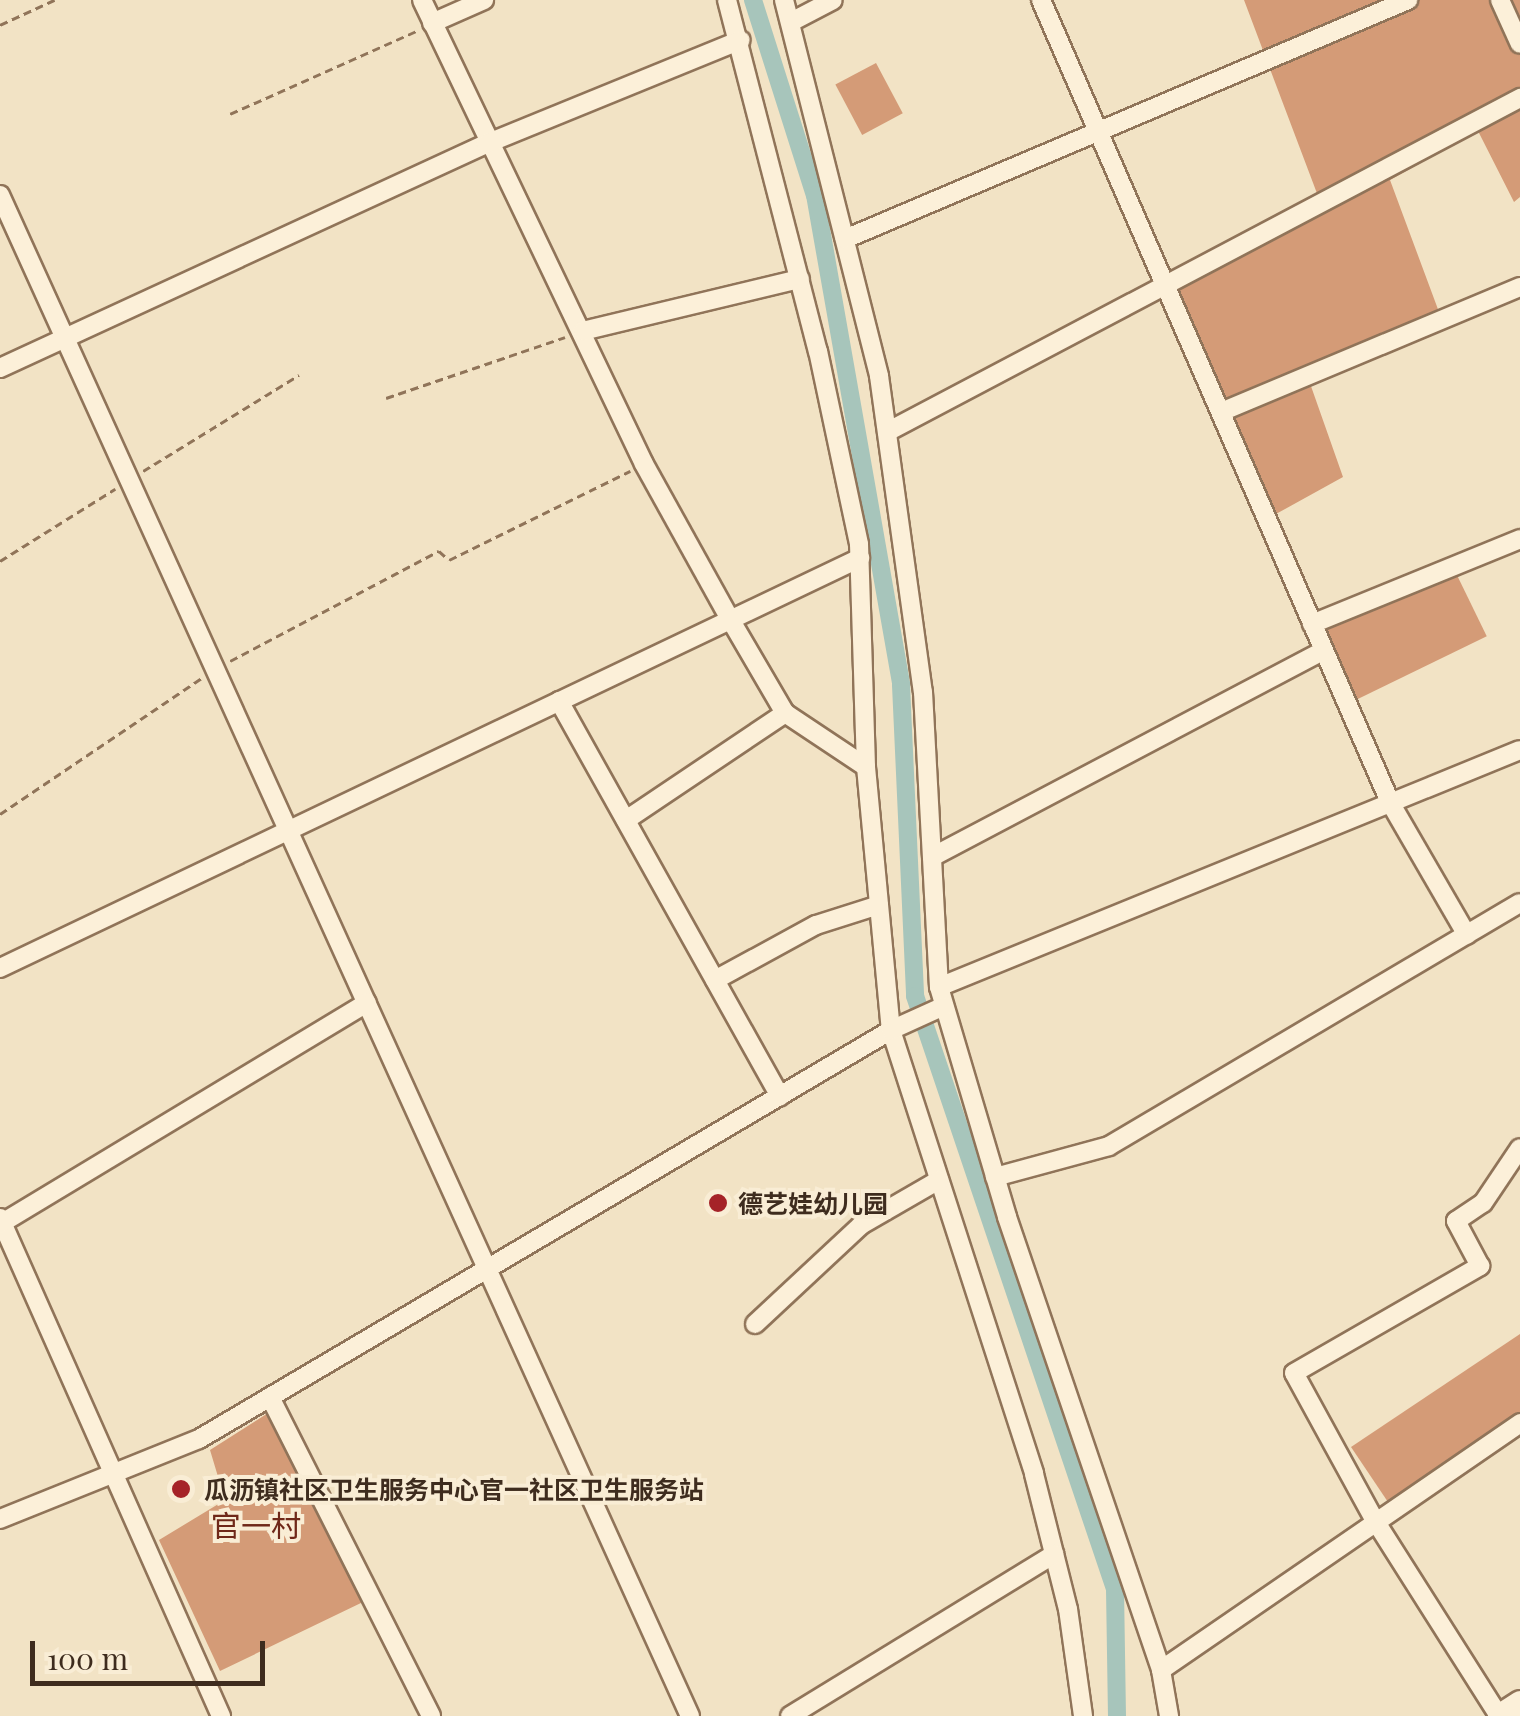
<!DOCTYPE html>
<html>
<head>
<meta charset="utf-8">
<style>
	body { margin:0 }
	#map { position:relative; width:1520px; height:1716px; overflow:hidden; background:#f2e3c5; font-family:"Playfair Display","Noto Sans SC",serif }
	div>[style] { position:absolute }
	.canal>* { height:18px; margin:-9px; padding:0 9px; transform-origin:9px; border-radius:9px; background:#a7c5bb }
	.building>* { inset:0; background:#d49b77; transform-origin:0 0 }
	.path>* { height:2.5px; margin-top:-1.25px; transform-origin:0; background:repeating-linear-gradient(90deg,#907459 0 8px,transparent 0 13px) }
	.roads { filter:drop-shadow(2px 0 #907459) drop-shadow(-2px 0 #907459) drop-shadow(0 2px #907459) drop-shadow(0 -2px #907459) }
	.street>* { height:18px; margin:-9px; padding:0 9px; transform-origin:9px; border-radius:9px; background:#fcf0d9 }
	.secondary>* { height:25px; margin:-12.5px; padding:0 12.5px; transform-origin:12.5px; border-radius:12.5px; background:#fcf0d9 }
	.dots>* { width:28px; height:28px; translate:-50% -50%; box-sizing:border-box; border:5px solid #f9edd5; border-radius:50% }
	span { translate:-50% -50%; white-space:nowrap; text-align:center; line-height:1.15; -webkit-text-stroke:8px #f9edd5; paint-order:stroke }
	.poi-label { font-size:25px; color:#3e2c1e; font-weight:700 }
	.left { translate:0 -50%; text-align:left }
	.quarter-label { font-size:30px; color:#6f2819 }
	.scale { position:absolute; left:30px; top:1641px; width:235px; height:45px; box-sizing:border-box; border:5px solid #3e2c1e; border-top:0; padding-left:12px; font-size:30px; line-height:35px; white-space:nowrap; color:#3e2c1e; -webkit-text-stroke:8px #f9edd5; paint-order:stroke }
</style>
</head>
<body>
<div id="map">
	<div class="canal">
		<i style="left:753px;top:0;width:205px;rotate:72.4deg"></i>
		<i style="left:815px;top:195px;width:497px;rotate:80deg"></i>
		<i style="left:901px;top:685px;width:311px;rotate:87.4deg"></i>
		<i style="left:915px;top:996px;width:626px;rotate:71.36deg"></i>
		<i style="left:1115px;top:1589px;width:127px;rotate:89.1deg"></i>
	</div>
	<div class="building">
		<i style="clip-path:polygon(1244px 0,1520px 0,1520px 197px,1514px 202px,1478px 131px,1390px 180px,1439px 312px,1306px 372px,1343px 477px,1267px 519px,1169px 293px,1321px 204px)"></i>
		<i style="left:876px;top:63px;width:57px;height:46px;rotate:62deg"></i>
		<i style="left:1453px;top:567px;width:77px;height:152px;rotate:64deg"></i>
		<i style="clip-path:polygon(1520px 1334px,1520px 1423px,1392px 1508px,1351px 1447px)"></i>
		<i style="clip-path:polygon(276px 1408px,363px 1602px,220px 1671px,159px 1540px,225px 1500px,210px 1450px)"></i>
	</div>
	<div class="path">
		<i style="left:0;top:25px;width:60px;rotate:-24.8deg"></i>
		<i style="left:230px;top:114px;width:204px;rotate:-24deg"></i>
		<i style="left:386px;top:398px;width:189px;rotate:-18.8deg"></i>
		<i style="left:143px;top:471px;width:183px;rotate:-31.6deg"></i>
		<i style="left:0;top:561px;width:136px;rotate:-32.1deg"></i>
		<i style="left:230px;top:661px;width:236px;rotate:-27.8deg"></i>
		<i style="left:439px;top:551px;width:13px;rotate:42deg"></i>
		<i style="left:449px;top:560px;width:202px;rotate:-26.2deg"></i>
		<i style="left:0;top:814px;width:244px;rotate:-34deg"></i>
	</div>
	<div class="roads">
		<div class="street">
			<i style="left:422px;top:0;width:514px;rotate:64.43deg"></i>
			<i style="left:644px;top:464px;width:177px;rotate:61deg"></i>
			<i style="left:730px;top:619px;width:109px;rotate:59.7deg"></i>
			<i style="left:785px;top:713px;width:97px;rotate:33.7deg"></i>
			<i style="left:727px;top:0;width:363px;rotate:75.5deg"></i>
			<i style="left:818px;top:351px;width:197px;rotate:78deg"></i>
			<i style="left:859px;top:544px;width:223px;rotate:88.2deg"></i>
			<i style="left:866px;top:767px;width:264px;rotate:84.6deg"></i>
			<i style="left:891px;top:1030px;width:466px;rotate:72.1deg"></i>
			<i style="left:1034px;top:1474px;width:139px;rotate:75.9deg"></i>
			<i style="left:1068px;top:1609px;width:108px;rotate:82deg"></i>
			<i style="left:784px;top:0;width:388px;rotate:75.8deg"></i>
			<i style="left:879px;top:376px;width:319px;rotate:82.1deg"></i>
			<i style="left:923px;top:692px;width:295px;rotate:86.9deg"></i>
			<i style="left:939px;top:987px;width:240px;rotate:73.5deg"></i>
			<i style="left:1007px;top:1217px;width:478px;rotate:71.2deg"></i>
			<i style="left:1161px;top:1670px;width:47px;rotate:80.1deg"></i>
			<i style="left:1041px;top:0;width:877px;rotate:66.48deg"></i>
			<i style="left:1391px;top:804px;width:151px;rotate:59.9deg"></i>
			<i style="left:1500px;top:0;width:48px;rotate:65.6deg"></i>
			<i style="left:791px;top:22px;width:47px;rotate:-27.6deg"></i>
			<i style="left:432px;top:23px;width:57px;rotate:-23.9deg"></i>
			<i style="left:0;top:195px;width:1670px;rotate:65.6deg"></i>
			<i style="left:845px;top:239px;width:612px;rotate:-23deg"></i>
			<i style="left:583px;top:331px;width:223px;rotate:-13.5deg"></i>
			<i style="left:0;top:368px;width:535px;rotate:-24.75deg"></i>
			<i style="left:486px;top:144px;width:275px;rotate:-22.2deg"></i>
			<i style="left:1221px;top:412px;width:324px;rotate:-22.7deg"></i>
			<i style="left:887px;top:432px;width:716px;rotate:-27.82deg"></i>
			<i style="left:1312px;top:624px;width:225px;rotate:-22.2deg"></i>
			<i style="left:559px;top:701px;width:453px;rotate:60.8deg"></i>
			<i style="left:626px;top:820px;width:192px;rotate:-33.9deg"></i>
			<i style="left:932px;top:857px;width:443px;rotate:-27.8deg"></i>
			<i style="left:0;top:968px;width:953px;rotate:-25.49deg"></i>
			<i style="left:715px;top:980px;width:115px;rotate:-28.6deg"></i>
			<i style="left:816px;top:925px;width:66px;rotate:-17.6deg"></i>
			<i style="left:939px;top:987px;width:627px;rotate:-22.19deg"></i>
			<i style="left:995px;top:1177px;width:118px;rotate:-15.2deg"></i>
			<i style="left:1109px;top:1146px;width:477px;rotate:-30.6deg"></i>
			<i style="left:0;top:1218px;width:545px;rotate:66.07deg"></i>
			<i style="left:2px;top:1223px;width:426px;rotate:-31.1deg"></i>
			<i style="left:755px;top:1324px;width:145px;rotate:-43deg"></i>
			<i style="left:861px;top:1225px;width:90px;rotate:-30deg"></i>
			<i style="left:270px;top:1397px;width:357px;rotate:63.2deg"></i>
			<i style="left:0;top:1519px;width:214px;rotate:-21.9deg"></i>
			<i style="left:199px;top:1439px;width:804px;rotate:-30.58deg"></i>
			<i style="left:891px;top:1030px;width:58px;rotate:-24.4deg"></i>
			<i style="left:1161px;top:1670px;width:436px;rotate:-34.5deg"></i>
			<i style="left:790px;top:1716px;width:310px;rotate:-31.5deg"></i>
			<i style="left:1499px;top:1716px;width:233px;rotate:-122.4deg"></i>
			<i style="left:1374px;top:1519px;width:166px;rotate:-118.7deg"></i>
			<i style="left:1294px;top:1373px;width:215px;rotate:-29.9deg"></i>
			<i style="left:1480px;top:1266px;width:51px;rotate:-118.1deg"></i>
			<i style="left:1456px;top:1221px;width:32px;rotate:-34deg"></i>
			<i style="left:1483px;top:1203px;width:66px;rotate:-56.1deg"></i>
		</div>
		<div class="secondary">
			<i style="left:1500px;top:1716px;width:24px;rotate:-33deg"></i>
		</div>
	</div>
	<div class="dots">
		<i style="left:718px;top:1203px;background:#a52328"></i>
		<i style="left:181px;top:1489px;background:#a52328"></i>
	</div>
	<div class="poi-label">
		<span class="left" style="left:738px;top:1203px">德艺娃幼儿园</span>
		<span class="left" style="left:204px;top:1489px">瓜沥镇社区卫生服务中心官一社区卫生服务站</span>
	</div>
	<div class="quarter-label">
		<span style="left:256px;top:1525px">官一村</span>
	</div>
	<div class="scale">100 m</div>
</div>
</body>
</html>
